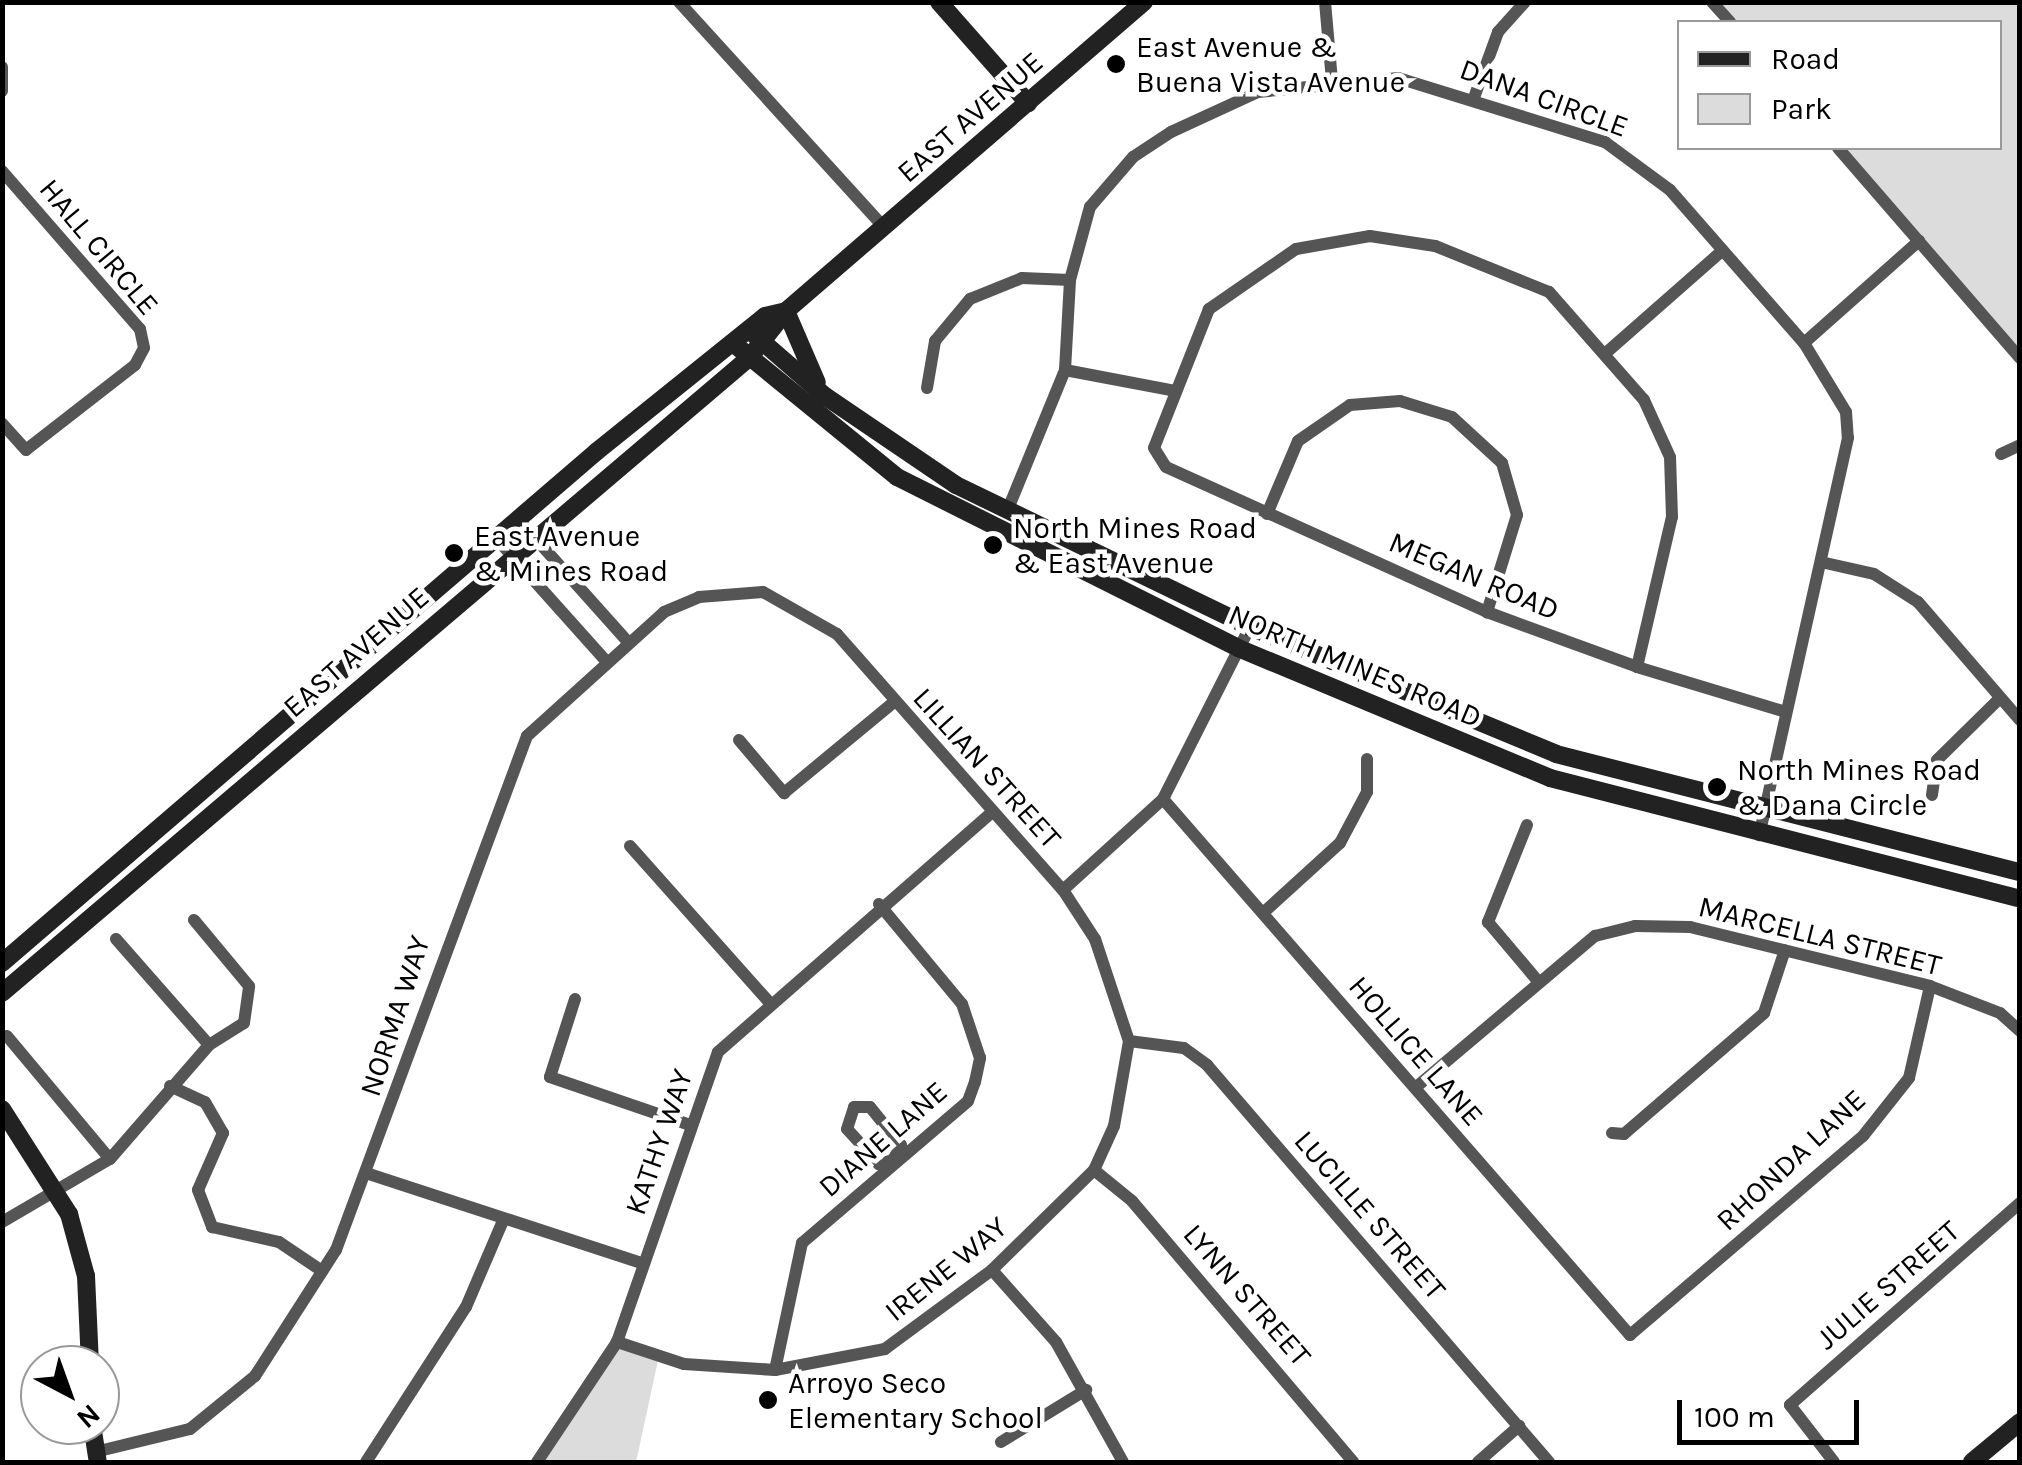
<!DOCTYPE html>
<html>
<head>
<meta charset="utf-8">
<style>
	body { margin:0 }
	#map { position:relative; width:2022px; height:1465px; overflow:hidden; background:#fff; font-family:Karla,sans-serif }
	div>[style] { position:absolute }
	.green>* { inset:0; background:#dcdcdc }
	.street>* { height:12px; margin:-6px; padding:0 6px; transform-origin:6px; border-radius:6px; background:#555 }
	.secondary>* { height:18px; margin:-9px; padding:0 9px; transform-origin:9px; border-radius:9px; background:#222 }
	.dots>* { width:28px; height:28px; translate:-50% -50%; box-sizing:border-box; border:5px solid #fff; border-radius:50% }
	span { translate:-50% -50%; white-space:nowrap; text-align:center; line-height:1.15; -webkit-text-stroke:9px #fff; paint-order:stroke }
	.poi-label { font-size:30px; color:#000 }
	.left { translate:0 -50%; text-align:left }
	.street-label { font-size:30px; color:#000 }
	.frame { position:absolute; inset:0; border:5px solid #000; pointer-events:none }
	.legend { position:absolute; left:1677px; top:20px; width:325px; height:130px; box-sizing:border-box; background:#fff; border:2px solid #999; margin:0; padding:12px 18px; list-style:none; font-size:30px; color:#000 }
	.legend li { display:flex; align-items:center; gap:20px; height:50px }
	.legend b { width:50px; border:2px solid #999 }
	.north { position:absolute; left:20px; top:1345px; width:100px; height:100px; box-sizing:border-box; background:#fff; border:2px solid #999; border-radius:50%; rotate:139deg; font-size:28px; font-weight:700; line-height:40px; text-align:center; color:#000 }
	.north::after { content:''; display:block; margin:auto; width:35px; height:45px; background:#000; clip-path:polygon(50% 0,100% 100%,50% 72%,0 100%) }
	.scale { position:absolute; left:1677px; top:1400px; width:182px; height:45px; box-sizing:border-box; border:5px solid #000; border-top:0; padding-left:12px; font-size:30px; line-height:35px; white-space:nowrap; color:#000; -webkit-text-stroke:8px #fff; paint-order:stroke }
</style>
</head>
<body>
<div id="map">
	<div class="green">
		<i style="clip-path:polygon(1712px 3px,2019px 3px,2019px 358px,1838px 148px,2000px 148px,2000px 22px,1730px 22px)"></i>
		<i style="clip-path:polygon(617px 1342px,659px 1356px,636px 1462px,537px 1462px)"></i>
	</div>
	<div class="street">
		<i style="left:679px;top:2px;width:304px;rotate:47.7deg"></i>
		<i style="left:1325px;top:2px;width:78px;rotate:84.9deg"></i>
		<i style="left:1712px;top:2px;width:27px;rotate:48deg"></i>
		<i style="left:2px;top:67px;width:24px;rotate:90deg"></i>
		<i style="left:1475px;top:95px;width:67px;rotate:-69.9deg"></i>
		<i style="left:1498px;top:32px;width:40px;rotate:-48deg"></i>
		<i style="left:1838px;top:148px;width:278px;rotate:49.1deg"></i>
		<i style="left:2px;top:171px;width:210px;rotate:48.9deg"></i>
		<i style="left:140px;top:329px;width:19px;rotate:78deg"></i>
		<i style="left:144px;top:348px;width:19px;rotate:118deg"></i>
		<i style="left:135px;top:365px;width:138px;rotate:142.1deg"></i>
		<i style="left:26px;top:450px;width:36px;rotate:-132deg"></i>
		<i style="left:1804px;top:343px;width:154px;rotate:-41.6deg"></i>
		<i style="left:1607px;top:352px;width:154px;rotate:-41.3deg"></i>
		<i style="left:1065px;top:370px;width:108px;rotate:10.7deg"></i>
		<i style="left:927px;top:388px;width:48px;rotate:-80.3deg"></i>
		<i style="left:935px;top:341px;width:55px;rotate:-50.2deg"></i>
		<i style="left:970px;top:299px;width:56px;rotate:-22deg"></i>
		<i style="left:1022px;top:278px;width:48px;rotate:2.4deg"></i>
		<i style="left:2001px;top:454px;width:21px;rotate:-25deg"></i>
		<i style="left:1008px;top:509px;width:150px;rotate:-67.7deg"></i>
		<i style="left:1065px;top:370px;width:90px;rotate:-86.8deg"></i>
		<i style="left:1070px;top:280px;width:76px;rotate:-74.7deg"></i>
		<i style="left:1090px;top:207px;width:66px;rotate:-49.3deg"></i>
		<i style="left:1133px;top:157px;width:45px;rotate:-33.3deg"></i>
		<i style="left:1171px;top:132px;width:96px;rotate:-24.7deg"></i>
		<i style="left:1258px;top:92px;width:141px;rotate:-5.7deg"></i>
		<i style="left:1398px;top:78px;width:217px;rotate:17.2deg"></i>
		<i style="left:1605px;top:142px;width:81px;rotate:36.4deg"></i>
		<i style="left:1670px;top:190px;width:203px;rotate:48.8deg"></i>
		<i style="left:1804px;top:343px;width:81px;rotate:58.7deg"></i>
		<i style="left:1846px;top:412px;width:26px;rotate:86deg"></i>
		<i style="left:1848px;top:438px;width:407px;rotate:102.6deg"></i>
		<i style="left:1267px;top:514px;width:79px;rotate:-67deg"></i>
		<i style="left:1298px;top:441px;width:63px;rotate:-34.7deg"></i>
		<i style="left:1350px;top:405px;width:50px;rotate:-4.6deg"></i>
		<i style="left:1400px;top:401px;width:54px;rotate:17.1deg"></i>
		<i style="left:1452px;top:417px;width:68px;rotate:42.6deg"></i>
		<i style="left:1502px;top:463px;width:54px;rotate:73.9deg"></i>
		<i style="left:1517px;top:515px;width:102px;rotate:107.2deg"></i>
		<i style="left:518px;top:519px;width:162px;rotate:48.2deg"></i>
		<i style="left:496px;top:538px;width:162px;rotate:48.2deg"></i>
		<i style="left:1821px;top:562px;width:54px;rotate:12.8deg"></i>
		<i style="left:1874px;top:574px;width:52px;rotate:32.5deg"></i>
		<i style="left:1918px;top:602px;width:156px;rotate:49.2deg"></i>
		<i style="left:1637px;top:667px;width:154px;rotate:-76.9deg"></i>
		<i style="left:1672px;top:517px;width:60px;rotate:-91.9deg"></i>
		<i style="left:1670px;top:457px;width:63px;rotate:-114.5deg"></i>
		<i style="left:1644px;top:400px;width:144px;rotate:-131.3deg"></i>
		<i style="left:1549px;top:292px;width:123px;rotate:-158deg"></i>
		<i style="left:1435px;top:246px;width:66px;rotate:-171.3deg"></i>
		<i style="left:1370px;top:236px;width:75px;rotate:170deg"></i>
		<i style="left:1296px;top:249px;width:106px;rotate:145.4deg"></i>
		<i style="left:1209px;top:309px;width:149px;rotate:111.6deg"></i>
		<i style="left:1154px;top:448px;width:22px;rotate:58deg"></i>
		<i style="left:1166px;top:467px;width:352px;rotate:24.3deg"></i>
		<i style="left:1487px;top:612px;width:160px;rotate:20.1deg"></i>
		<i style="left:1637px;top:667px;width:152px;rotate:16.8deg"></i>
		<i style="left:739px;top:740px;width:70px;rotate:49.7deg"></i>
		<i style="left:784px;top:793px;width:143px;rotate:-39.6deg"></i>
		<i style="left:1932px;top:795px;width:35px;rotate:-82deg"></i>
		<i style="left:1937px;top:760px;width:88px;rotate:-44.5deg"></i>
		<i style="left:1163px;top:799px;width:711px;rotate:48.94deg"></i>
		<i style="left:1630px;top:1335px;width:306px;rotate:-40.5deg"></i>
		<i style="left:1863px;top:1136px;width:74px;rotate:-51.6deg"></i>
		<i style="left:1909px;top:1078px;width:94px;rotate:-77.1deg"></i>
		<i style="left:1527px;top:825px;width:105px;rotate:111.9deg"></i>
		<i style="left:1488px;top:922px;width:76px;rotate:49.8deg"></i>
		<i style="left:630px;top:846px;width:208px;rotate:48.3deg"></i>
		<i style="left:1063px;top:890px;width:135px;rotate:-42.3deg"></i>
		<i style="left:1163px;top:799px;width:193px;rotate:-63.2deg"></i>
		<i style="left:1263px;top:913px;width:104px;rotate:-42.3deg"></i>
		<i style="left:1340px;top:843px;width:58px;rotate:-62.1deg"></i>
		<i style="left:1367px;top:792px;width:33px;rotate:-90deg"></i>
		<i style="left:116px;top:939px;width:141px;rotate:48.7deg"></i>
		<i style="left:575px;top:999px;width:82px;rotate:107.8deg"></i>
		<i style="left:550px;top:1077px;width:145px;rotate:18.9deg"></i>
		<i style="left:7px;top:1036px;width:160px;rotate:50.1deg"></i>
		<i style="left:1129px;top:1041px;width:55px;rotate:7.3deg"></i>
		<i style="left:1184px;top:1048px;width:29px;rotate:36deg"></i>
		<i style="left:1207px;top:1065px;width:524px;rotate:49.26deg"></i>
		<i style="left:170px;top:1086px;width:38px;rotate:25deg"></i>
		<i style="left:205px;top:1102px;width:36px;rotate:60deg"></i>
		<i style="left:223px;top:1133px;width:62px;rotate:113.7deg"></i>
		<i style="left:198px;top:1190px;width:40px;rotate:69deg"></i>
		<i style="left:212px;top:1227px;width:69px;rotate:12.6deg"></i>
		<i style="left:279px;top:1242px;width:52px;rotate:34deg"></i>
		<i style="left:1415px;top:1088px;width:236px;rotate:-40.2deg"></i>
		<i style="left:1595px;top:936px;width:41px;rotate:-14deg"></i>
		<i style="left:1635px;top:926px;width:55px;rotate:1deg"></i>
		<i style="left:1690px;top:927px;width:247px;rotate:13.8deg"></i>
		<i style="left:1930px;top:986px;width:75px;rotate:21.1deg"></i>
		<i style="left:2000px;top:1013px;width:27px;rotate:42deg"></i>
		<i style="left:854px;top:1107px;width:16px"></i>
		<i style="left:870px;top:1107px;width:49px;rotate:50.8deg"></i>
		<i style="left:901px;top:1145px;width:17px;rotate:118deg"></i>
		<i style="left:893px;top:1160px;width:15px;rotate:164deg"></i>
		<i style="left:879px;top:1164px;width:47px;rotate:-132.4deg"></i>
		<i style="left:847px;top:1129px;width:23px;rotate:-72deg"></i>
		<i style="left:1612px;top:1133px;width:12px;rotate:5deg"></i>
		<i style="left:1624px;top:1134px;width:185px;rotate:-40.8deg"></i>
		<i style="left:1764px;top:1013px;width:66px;rotate:-71.6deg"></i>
		<i style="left:1094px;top:1170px;width:49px;rotate:39.2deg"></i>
		<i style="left:1132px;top:1201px;width:342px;rotate:49.7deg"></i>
		<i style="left:369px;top:1174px;width:289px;rotate:18.1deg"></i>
		<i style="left:2px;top:1222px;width:125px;rotate:-30.3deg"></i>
		<i style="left:110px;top:1159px;width:151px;rotate:-49deg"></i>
		<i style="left:209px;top:1045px;width:41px;rotate:-32.2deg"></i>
		<i style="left:244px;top:1023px;width:37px;rotate:-82deg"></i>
		<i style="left:249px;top:986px;width:86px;rotate:-129.8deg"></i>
		<i style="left:992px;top:1270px;width:96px;rotate:48.4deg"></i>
		<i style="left:1056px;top:1342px;width:137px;rotate:60.8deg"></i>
		<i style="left:775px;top:1370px;width:130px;rotate:-78deg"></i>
		<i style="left:802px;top:1243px;width:218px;rotate:-40.5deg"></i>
		<i style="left:968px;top:1101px;width:20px;rotate:-70deg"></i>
		<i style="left:975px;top:1082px;width:25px;rotate:-78deg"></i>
		<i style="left:980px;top:1058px;width:57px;rotate:-108.4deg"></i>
		<i style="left:962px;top:1004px;width:130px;rotate:-129.7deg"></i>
		<i style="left:1001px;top:1442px;width:100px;rotate:-31.5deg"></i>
		<i style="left:95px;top:1452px;width:98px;rotate:-13.6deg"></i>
		<i style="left:190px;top:1429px;width:84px;rotate:-39.2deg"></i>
		<i style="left:255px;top:1376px;width:150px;rotate:-57.3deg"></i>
		<i style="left:336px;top:1250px;width:548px;rotate:-69.62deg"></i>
		<i style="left:527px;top:736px;width:185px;rotate:-42.1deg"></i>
		<i style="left:664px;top:612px;width:38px;rotate:-23deg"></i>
		<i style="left:699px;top:597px;width:64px;rotate:-4.5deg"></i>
		<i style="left:763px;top:592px;width:85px;rotate:29.6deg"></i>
		<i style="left:837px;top:634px;width:341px;rotate:48.6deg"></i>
		<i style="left:1063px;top:890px;width:59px;rotate:56.9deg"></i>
		<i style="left:1095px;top:939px;width:108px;rotate:71.6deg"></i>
		<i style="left:1129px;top:1041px;width:86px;rotate:100deg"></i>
		<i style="left:1114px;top:1126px;width:48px;rotate:114.4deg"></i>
		<i style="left:1094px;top:1170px;width:143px;rotate:135.6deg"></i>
		<i style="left:992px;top:1270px;width:133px;rotate:143.6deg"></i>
		<i style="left:885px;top:1349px;width:112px;rotate:169.2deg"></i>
		<i style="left:775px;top:1370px;width:91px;rotate:-176.2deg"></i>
		<i style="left:684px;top:1364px;width:71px;rotate:-161.8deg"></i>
		<i style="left:366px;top:1462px;width:184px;rotate:-57.2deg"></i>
		<i style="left:466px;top:1307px;width:91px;rotate:-66.8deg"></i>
		<i style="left:537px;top:1462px;width:144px;rotate:-56.3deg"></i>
		<i style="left:617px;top:1342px;width:307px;rotate:-70.8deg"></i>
		<i style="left:718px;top:1052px;width:363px;rotate:-41.2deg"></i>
		<i style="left:1478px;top:1462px;width:55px;rotate:-41.3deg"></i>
		<i style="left:1834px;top:1462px;width:72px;rotate:-127.7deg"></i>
		<i style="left:1790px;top:1405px;width:306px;rotate:-41.3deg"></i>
	</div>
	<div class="secondary">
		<i style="left:939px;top:2px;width:135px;rotate:48.6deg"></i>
		<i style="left:786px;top:311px;width:78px;rotate:66.7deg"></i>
		<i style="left:749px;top:330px;width:101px;rotate:41deg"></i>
		<i style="left:825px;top:396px;width:158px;rotate:34.2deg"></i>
		<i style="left:956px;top:485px;width:326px;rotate:25.8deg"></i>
		<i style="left:1250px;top:627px;width:331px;rotate:22.5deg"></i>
		<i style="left:1556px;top:754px;width:479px;rotate:14.3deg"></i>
		<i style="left:734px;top:344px;width:210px;rotate:39.2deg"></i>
		<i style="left:897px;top:477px;width:381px;rotate:26.6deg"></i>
		<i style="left:1238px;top:648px;width:338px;rotate:22.6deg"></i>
		<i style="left:1550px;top:778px;width:485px;rotate:14.4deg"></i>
		<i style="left:2px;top:963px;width:784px;rotate:-40.7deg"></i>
		<i style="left:596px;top:452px;width:217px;rotate:-38.8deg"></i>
		<i style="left:765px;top:316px;width:22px;rotate:-13deg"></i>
		<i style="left:2px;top:993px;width:980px;rotate:-40.37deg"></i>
		<i style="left:749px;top:358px;width:60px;rotate:-51.8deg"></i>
		<i style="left:786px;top:311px;width:473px;rotate:-40.8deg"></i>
		<i style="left:2px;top:1109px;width:125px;rotate:57.5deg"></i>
		<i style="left:69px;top:1214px;width:64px;rotate:74.7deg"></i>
		<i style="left:86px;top:1276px;width:89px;rotate:87.4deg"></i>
		<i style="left:92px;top:1425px;width:37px;rotate:81deg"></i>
		<i style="left:1972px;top:1462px;width:62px;rotate:-39.8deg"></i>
	</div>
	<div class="dots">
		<i style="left:1116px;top:64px;background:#000"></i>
		<i style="left:993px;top:545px;background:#000"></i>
		<i style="left:454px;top:553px;background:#000"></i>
		<i style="left:1717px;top:787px;background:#000"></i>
		<i style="left:768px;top:1400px;background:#000"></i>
	</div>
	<div class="poi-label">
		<span class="left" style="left:1136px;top:64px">East Avenue &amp;<br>Buena Vista Avenue</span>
		<span class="left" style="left:1013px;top:545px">North Mines Road<br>&amp; East Avenue</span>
		<span class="left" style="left:474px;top:553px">East Avenue<br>&amp; Mines Road</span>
		<span class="left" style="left:1737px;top:787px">North Mines Road<br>&amp; Dana Circle</span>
		<span class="left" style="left:788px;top:1400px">Arroyo Seco<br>Elementary School</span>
	</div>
	<div class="street-label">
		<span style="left:1544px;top:98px;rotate:20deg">DANA CIRCLE</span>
		<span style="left:970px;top:117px;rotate:-41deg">EAST AVENUE</span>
		<span style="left:99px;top:247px;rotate:50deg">HALL CIRCLE</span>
		<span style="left:1474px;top:576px;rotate:23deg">MEGAN ROAD</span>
		<span style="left:356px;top:652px;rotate:-41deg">EAST AVENUE</span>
		<span style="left:1355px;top:666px;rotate:23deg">NORTH MINES ROAD</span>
		<span style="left:987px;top:768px;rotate:48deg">LILLIAN STREET</span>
		<span style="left:1820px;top:936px;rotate:14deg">MARCELLA STREET</span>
		<span style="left:395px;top:1016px;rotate:-72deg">NORMA WAY</span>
		<span style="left:1416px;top:1051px;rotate:49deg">HOLLICE LANE</span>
		<span style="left:883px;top:1139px;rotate:-41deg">DIANE LANE</span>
		<span style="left:659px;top:1142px;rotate:-71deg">KATHY WAY</span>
		<span style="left:1791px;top:1160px;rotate:-43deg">RHONDA LANE</span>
		<span style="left:1370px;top:1215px;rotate:49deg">LUCILLE STREET</span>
		<span style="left:946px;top:1269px;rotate:-39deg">IRENE WAY</span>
		<span style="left:1888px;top:1285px;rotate:-41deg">JULIE STREET</span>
		<span style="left:1247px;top:1295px;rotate:49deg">LYNN STREET</span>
	</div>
	<div class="frame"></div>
	<ul class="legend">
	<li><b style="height:12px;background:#222"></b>Road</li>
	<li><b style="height:28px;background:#dcdcdc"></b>Park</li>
	</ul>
	<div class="north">N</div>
	<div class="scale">100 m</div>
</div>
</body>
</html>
